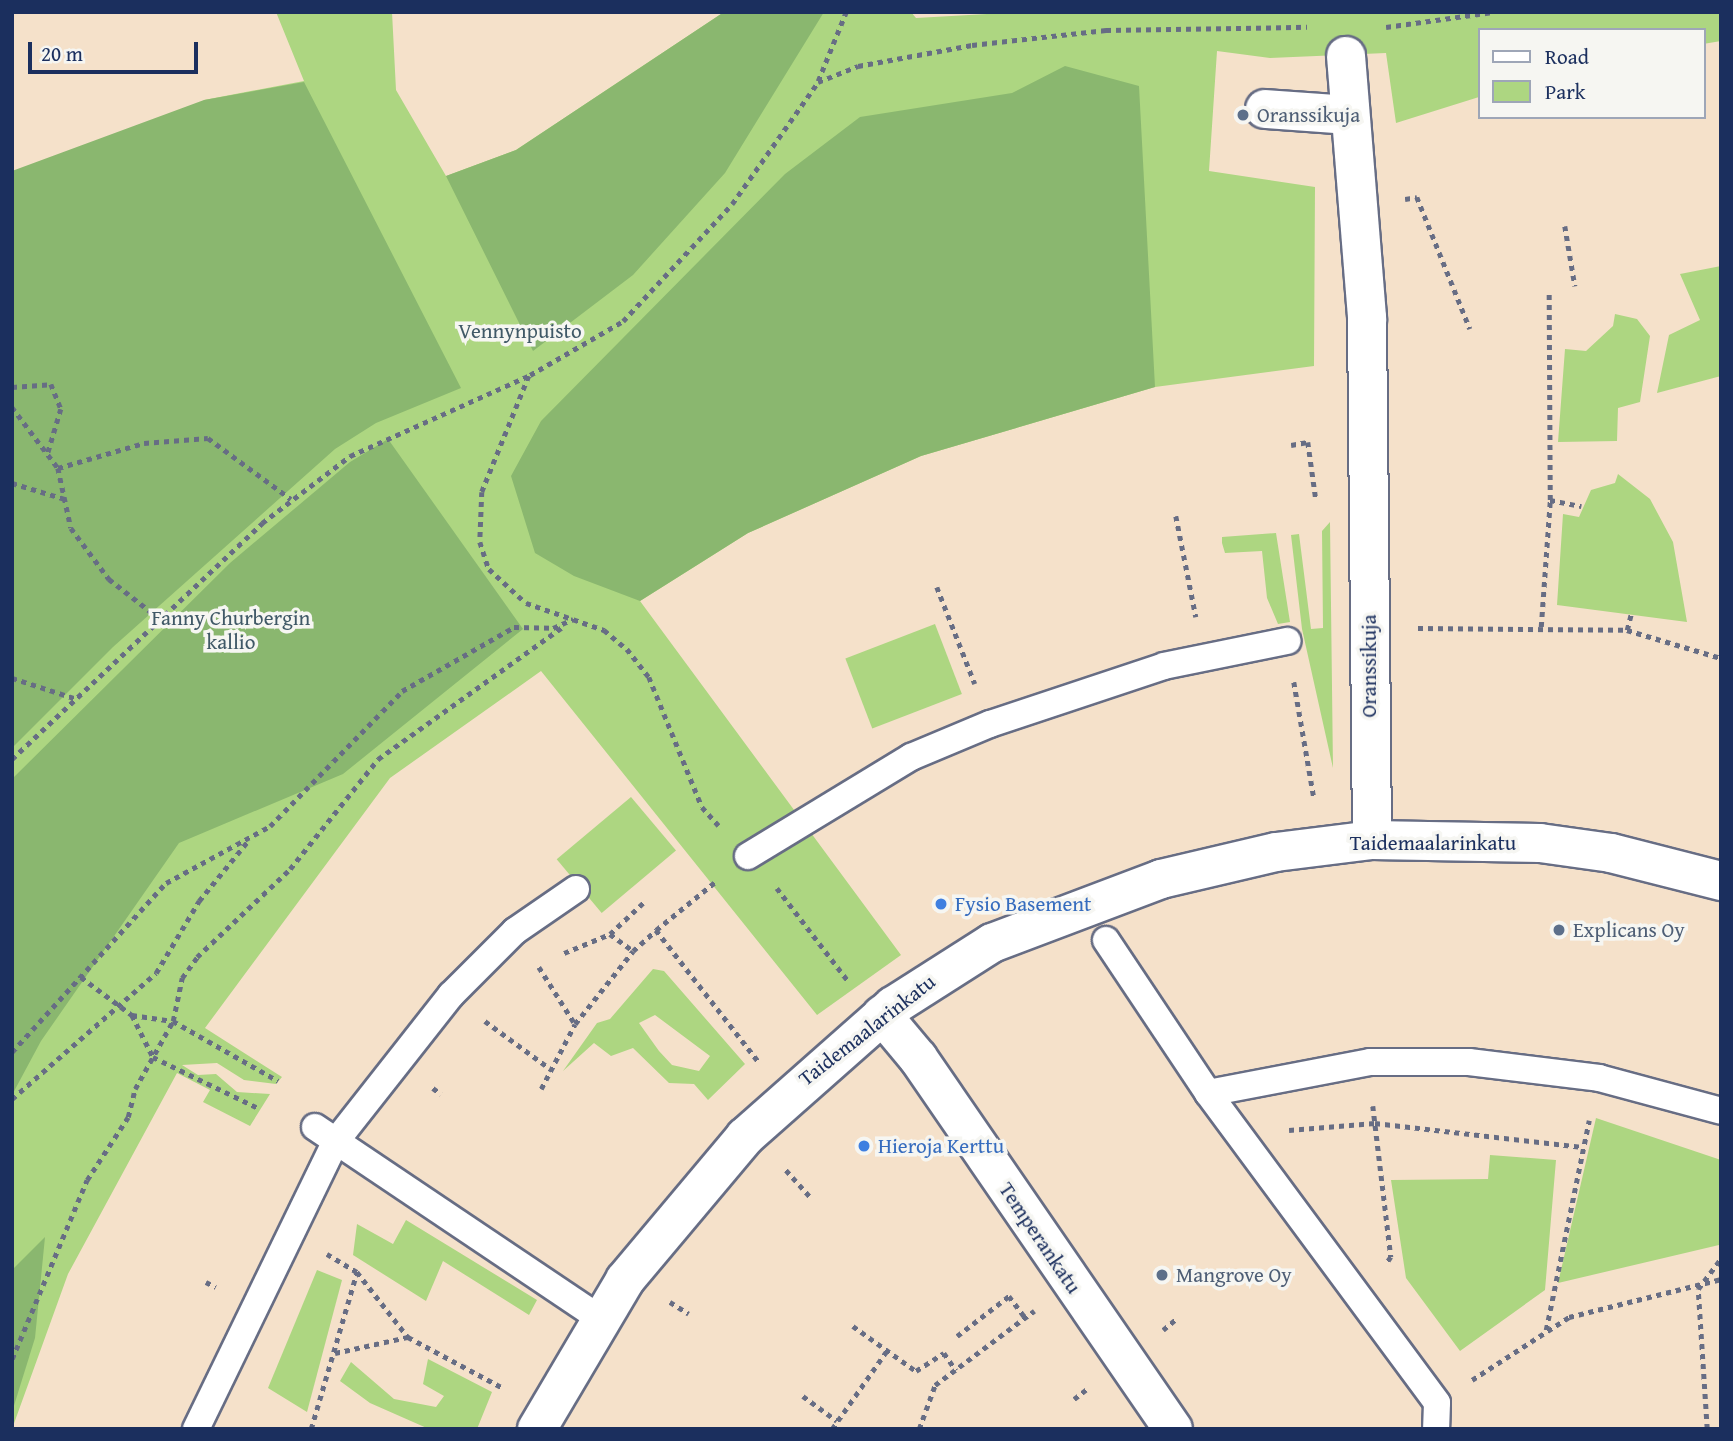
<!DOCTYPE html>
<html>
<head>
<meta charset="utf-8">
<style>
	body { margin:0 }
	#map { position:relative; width:1733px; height:1441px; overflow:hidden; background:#f5e1ca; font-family:"Gentium Book Plus",serif }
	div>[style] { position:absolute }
	.green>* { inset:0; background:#add681; transform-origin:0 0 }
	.forest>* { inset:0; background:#8ab76f }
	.path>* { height:4.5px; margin-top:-2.25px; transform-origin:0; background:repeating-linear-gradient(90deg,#676d84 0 5px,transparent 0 10px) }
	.roads { filter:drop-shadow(2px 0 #676d84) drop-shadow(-2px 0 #676d84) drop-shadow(0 2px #676d84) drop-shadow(0 -2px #676d84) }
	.service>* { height:26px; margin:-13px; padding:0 13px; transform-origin:13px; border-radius:13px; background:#fff }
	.minor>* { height:38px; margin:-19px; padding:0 19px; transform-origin:19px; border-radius:19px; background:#fff }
	.dots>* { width:19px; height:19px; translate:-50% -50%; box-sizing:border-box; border:4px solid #f6f6f2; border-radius:50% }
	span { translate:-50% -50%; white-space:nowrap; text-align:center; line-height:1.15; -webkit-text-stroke:7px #f6f6f2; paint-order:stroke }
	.service-label { font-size:21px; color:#4e5e75 }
	.left { translate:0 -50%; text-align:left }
	.park-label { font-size:21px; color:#405967 }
	.street-label { font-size:21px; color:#1b2f5e }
	.shop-label { font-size:21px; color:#366cbe }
	.frame { position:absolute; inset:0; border:14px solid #1b2f5e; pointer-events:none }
	.legend { position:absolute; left:1478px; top:28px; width:228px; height:91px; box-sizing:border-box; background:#f6f6f2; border:2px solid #9ea6b7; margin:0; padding:9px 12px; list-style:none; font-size:21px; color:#1b2f5e }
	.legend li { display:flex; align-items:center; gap:14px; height:35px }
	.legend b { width:35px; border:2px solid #9ea6b7 }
	.scale { position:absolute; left:28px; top:42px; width:170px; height:32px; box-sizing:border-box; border:4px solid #1b2f5e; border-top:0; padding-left:9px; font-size:21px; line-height:24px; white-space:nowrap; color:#1b2f5e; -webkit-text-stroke:5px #f6f6f2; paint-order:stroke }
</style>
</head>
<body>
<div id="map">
	<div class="green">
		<i style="clip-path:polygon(276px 12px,392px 12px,396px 90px,446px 176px,516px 150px,724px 12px,911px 12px,916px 18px,1021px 12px,1721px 12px,1721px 41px,1703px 44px,1703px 30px,1479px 30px,1479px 97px,1396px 123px,1386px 53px,1270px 58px,1217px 51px,1209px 171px,1315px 187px,1314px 366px,1155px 387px,921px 456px,748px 533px,640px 601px,901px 955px,817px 1015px,541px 671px,390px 778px,205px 1028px,282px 1077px,276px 1084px,244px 1080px,217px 1063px,182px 1065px,198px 1075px,216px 1074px,237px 1092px,270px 1094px,250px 1126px,203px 1102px,210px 1090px,177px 1073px,68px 1274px,12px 1429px,12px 504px,204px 100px,304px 81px)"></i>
		<i style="clip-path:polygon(1721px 266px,1721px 376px,1657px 393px,1669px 335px,1700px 320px,1680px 274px)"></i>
		<i style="clip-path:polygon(1615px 314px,1637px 319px,1650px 336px,1640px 402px,1618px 408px,1617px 441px,1558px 442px,1565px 349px,1586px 351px,1613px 326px)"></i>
		<i style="clip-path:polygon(1618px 474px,1650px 499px,1673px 542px,1687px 622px,1557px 605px,1563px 514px,1579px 517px,1591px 490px,1615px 483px)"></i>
		<i style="clip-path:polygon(1330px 522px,1333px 768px,1302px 629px,1291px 535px,1299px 534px,1311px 629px,1323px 628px,1322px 531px)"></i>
		<i style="clip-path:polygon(1276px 533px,1290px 622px,1278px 624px,1267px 598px,1262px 551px,1225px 553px,1222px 543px,1222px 537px)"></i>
		<i style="left:935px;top:624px;width:75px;height:96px;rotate:69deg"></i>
		<i style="left:631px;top:797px;width:70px;height:97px;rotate:50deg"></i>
		<i style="clip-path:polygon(evenodd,653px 969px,664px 971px,745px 1064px,708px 1100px,694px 1084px,669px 1083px,633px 1048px,611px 1056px,594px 1043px,563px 1071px,597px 1023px,610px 1019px,653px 969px,655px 1015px,710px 1056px,699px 1071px,672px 1065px,659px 1051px,639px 1023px,655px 1015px)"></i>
		<i style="clip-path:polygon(1596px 1118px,1721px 1160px,1719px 1245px,1558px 1283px)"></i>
		<i style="clip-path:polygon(1490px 1155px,1556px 1160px,1545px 1290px,1460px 1351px,1406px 1278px,1391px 1180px,1488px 1179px)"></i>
		<i style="clip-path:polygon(406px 1220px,537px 1300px,529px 1315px,443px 1261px,426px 1301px,353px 1255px,357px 1224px,393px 1244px)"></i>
		<i style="clip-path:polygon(317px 1270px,342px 1280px,307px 1412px,268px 1388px)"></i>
		<i style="clip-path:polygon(428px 1359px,492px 1392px,477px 1429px,429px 1429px,370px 1403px,340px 1381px,351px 1362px,394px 1399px,436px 1407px,444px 1396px,423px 1384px)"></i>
	</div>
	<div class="forest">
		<i style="clip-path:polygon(724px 12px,824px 12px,725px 173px,633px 275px,533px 351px,446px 176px,516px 150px)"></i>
		<i style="clip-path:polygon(1065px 66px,1139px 86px,1155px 387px,921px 456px,748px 533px,640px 601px,574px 576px,535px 553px,511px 476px,541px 421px,785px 174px,860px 117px,1012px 93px)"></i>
		<i style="clip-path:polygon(304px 82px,461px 388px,376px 423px,335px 449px,113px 647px,12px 748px,12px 171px,204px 100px)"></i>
		<i style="clip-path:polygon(388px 439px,523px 629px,343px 774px,179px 843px,41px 1041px,12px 1095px,12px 779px,230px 563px,350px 462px)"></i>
		<i style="clip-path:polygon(45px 1237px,35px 1338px,12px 1412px,12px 1270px)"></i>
	</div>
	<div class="path">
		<i style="left:1386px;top:27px;width:108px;rotate:-8deg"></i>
		<i style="left:818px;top:81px;width:74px;rotate:-67.9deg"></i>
		<i style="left:1405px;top:199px;width:12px;rotate:-9deg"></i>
		<i style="left:1417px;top:197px;width:142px;rotate:68.1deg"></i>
		<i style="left:1565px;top:226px;width:61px;rotate:80.5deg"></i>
		<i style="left:529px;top:376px;width:125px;rotate:112.1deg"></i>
		<i style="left:482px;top:492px;width:50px;rotate:92.3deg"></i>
		<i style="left:480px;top:542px;width:28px;rotate:72deg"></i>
		<i style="left:489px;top:569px;width:50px;rotate:42.6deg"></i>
		<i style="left:526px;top:603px;width:83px;rotate:19.1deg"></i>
		<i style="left:604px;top:630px;width:30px;rotate:40deg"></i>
		<i style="left:627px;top:649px;width:36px;rotate:52deg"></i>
		<i style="left:649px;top:677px;width:140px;rotate:67.8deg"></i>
		<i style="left:702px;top:807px;width:25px;rotate:48deg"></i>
		<i style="left:12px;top:387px;width:39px;rotate:-4deg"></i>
		<i style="left:51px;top:384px;width:27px;rotate:68deg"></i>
		<i style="left:61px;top:409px;width:46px;rotate:106.5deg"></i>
		<i style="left:12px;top:407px;width:76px;rotate:53deg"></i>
		<i style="left:58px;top:468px;width:61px;rotate:77.8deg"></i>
		<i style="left:71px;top:528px;width:64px;rotate:53.3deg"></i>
		<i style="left:109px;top:579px;width:65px;rotate:38.1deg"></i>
		<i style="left:1291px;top:445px;width:17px;rotate:-10deg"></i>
		<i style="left:1308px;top:442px;width:59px;rotate:82.1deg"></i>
		<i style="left:58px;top:468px;width:90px;rotate:-16.2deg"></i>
		<i style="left:144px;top:443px;width:64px;rotate:-4.5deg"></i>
		<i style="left:208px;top:438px;width:103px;rotate:36.3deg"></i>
		<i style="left:12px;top:483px;width:55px;rotate:16.8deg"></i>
		<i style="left:1550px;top:500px;width:32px;rotate:11deg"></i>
		<i style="left:1176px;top:516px;width:103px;rotate:78.8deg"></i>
		<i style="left:937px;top:587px;width:104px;rotate:68.6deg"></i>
		<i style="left:1541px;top:627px;width:127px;rotate:-85.9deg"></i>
		<i style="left:1550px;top:500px;width:207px;rotate:-90.3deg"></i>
		<i style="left:1418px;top:628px;width:209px;rotate:0.5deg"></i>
		<i style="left:1627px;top:630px;width:98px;rotate:16.6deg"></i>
		<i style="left:1627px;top:630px;width:16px;rotate:-76deg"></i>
		<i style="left:12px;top:678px;width:68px;rotate:17.9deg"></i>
		<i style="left:1294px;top:682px;width:118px;rotate:80.2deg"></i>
		<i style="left:12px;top:759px;width:344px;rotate:-43.3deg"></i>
		<i style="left:262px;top:523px;width:111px;rotate:-37.3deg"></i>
		<i style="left:350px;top:456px;width:197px;rotate:-24.2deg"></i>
		<i style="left:530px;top:375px;width:108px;rotate:-30.1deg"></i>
		<i style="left:623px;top:321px;width:160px;rotate:-47deg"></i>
		<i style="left:732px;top:204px;width:149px;rotate:-54.8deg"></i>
		<i style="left:818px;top:82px;width:43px;rotate:-21.8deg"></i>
		<i style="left:858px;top:66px;width:116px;rotate:-10.4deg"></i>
		<i style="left:972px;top:45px;width:135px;rotate:-6.4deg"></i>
		<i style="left:1106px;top:30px;width:201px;rotate:-0.9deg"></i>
		<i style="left:777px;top:888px;width:117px;rotate:52.6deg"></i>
		<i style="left:656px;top:930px;width:76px;rotate:-39.1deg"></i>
		<i style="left:610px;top:934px;width:29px;rotate:36deg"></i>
		<i style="left:633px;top:951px;width:31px;rotate:-42deg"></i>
		<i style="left:656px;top:930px;width:166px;rotate:52.1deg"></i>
		<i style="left:564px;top:953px;width:50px;rotate:-22.4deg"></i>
		<i style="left:610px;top:934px;width:47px;rotate:-43.3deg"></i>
		<i style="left:539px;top:967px;width:67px;rotate:57.7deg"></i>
		<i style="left:81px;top:977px;width:64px;rotate:36.7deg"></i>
		<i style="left:132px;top:1015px;width:47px;rotate:63.4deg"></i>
		<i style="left:153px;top:1057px;width:119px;rotate:25.9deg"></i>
		<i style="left:132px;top:1015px;width:41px;rotate:8.3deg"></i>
		<i style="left:173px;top:1021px;width:121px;rotate:29.7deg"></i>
		<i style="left:485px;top:1021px;width:83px;rotate:36.2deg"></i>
		<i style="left:12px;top:1052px;width:229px;rotate:-47.7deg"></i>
		<i style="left:166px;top:883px;width:119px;rotate:-28.7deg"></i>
		<i style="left:270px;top:826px;width:189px;rotate:-45.6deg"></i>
		<i style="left:402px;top:691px;width:129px;rotate:-29.7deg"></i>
		<i style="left:514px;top:627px;width:39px;rotate:1deg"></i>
		<i style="left:553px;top:628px;width:22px;rotate:-24deg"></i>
		<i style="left:433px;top:1088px;width:10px;rotate:37deg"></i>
		<i style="left:541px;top:1089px;width:73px;rotate:-62.4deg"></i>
		<i style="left:575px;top:1024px;width:93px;rotate:-51.5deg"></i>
		<i style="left:12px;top:1099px;width:191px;rotate:-41.2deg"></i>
		<i style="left:156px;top:973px;width:84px;rotate:-59.2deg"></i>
		<i style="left:199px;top:901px;width:77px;rotate:-50.8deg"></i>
		<i style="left:1373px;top:1106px;width:152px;rotate:83.2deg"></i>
		<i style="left:1391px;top:1257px;width:7px;rotate:124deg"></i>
		<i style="left:1289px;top:1130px;width:86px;rotate:-4.7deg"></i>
		<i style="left:1375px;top:1123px;width:209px;rotate:6.6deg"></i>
		<i style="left:786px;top:1170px;width:38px;rotate:48deg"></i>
		<i style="left:327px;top:1254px;width:35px;rotate:31deg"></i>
		<i style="left:357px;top:1272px;width:83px;rotate:51.9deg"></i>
		<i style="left:408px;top:1337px;width:108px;rotate:28.2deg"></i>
		<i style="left:206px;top:1282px;width:11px;rotate:27deg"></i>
		<i style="left:670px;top:1302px;width:22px;rotate:32deg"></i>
		<i style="left:853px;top:1326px;width:77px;rotate:35.5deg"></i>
		<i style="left:916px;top:1371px;width:33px;rotate:-33deg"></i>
		<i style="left:944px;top:1353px;width:21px;rotate:55deg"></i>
		<i style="left:1163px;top:1330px;width:16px;rotate:-40deg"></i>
		<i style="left:1546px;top:1330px;width:214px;rotate:-78.4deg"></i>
		<i style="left:957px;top:1336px;width:66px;rotate:-37.6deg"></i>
		<i style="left:1009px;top:1296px;width:26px;rotate:53deg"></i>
		<i style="left:335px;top:1353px;width:75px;rotate:-12.4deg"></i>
		<i style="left:12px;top:1359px;width:194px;rotate:-67.3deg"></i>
		<i style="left:87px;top:1180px;width:75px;rotate:-56.9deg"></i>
		<i style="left:128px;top:1117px;width:29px;rotate:-76deg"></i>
		<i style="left:135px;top:1089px;width:78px;rotate:-60.8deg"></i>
		<i style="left:173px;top:1021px;width:44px;rotate:-78.2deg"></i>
		<i style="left:182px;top:978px;width:26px;rotate:-54deg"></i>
		<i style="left:197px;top:957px;width:128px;rotate:-43.4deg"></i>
		<i style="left:290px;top:869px;width:141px;rotate:-51.3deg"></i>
		<i style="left:378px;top:759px;width:229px;rotate:-35.6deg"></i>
		<i style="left:1472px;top:1380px;width:116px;rotate:-33deg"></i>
		<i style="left:1569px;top:1317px;width:157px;rotate:-14deg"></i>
		<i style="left:803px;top:1396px;width:42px;rotate:36.3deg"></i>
		<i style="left:1074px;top:1399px;width:16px;rotate:-38deg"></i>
		<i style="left:311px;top:1429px;width:164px;rotate:-73.7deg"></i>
		<i style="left:832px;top:1429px;width:94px;rotate:-55deg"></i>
		<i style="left:919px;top:1429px;width:47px;rotate:-70deg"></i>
		<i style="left:935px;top:1385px;width:124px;rotate:-36.8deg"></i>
		<i style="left:1707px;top:1429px;width:140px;rotate:-93.7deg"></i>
		<i style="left:1698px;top:1289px;width:38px;rotate:-53deg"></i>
	</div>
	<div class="roads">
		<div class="service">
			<i style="left:748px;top:856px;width:191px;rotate:-31.3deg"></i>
			<i style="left:911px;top:757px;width:86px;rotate:-22.7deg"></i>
			<i style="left:990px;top:724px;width:183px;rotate:-18.4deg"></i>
			<i style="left:1164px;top:666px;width:126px;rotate:-11.5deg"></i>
			<i style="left:1106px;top:940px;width:184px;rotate:56.3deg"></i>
			<i style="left:1208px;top:1093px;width:385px;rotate:53.5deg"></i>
			<i style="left:1437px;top:1403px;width:26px;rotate:92deg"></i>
			<i style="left:1208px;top:1093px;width:165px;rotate:-10.8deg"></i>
			<i style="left:1370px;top:1062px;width:99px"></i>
			<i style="left:1469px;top:1062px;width:131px;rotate:7deg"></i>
			<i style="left:1599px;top:1078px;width:126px;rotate:15.1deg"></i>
			<i style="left:315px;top:1127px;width:342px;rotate:33.9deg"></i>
			<i style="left:196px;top:1429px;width:320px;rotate:-64.1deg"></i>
			<i style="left:336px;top:1141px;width:186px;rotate:-51.8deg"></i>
			<i style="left:451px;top:995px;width:91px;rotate:-45deg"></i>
			<i style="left:515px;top:931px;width:74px;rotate:-34.5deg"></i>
		</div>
		<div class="minor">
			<i style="left:1346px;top:56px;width:263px;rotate:85.4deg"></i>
			<i style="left:1367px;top:318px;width:522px;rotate:89.45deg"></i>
			<i style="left:1265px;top:109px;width:83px;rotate:4.1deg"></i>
			<i style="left:882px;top:1015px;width:56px;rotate:50.1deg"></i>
			<i style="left:918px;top:1058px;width:450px;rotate:55.5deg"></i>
			<i style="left:537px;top:1429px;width:173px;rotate:-59.4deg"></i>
			<i style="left:625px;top:1280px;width:187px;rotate:-50deg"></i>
			<i style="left:745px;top:1137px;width:198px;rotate:-41.5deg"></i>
			<i style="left:893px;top:1006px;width:117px;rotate:-32.5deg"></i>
			<i style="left:992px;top:943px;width:181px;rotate:-20.7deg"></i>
			<i style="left:1161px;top:879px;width:118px;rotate:-13.2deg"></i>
			<i style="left:1276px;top:852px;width:97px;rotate:-7.1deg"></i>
			<i style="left:1372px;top:840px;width:168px;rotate:1deg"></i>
			<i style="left:1540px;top:843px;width:72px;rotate:8deg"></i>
			<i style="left:1611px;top:853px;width:114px;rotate:14.3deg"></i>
		</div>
	</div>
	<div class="dots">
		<i style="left:1243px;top:115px;background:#5c6f8a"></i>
		<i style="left:941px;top:904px;background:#3f7fe0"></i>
		<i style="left:1559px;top:930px;background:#5c6f8a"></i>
		<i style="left:864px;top:1146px;background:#3f7fe0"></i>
		<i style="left:1162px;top:1275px;background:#5c6f8a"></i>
	</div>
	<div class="service-label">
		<span class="left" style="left:1257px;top:115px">Oranssikuja</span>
		<span class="left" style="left:1573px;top:930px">Explicans Oy</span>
		<span class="left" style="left:1176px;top:1275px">Mangrove Oy</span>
	</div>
	<div class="park-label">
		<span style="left:520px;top:331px">Vennynpuisto</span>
		<span style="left:231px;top:630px">Fanny Churbergin<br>kallio</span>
	</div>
	<div class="street-label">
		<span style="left:1369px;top:666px;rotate:-90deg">Oranssikuja</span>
		<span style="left:1433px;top:843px">Taidemaalarinkatu</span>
		<span style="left:867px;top:1030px;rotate:-38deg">Taidemaalarinkatu</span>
		<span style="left:1040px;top:1238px;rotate:56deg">Temperankatu</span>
	</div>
	<div class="shop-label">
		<span class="left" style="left:955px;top:904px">Fysio Basement</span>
		<span class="left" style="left:878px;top:1146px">Hieroja Kerttu</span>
	</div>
	<div class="frame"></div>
	<ul class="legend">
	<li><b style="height:9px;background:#fff"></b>Road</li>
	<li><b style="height:19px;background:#add681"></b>Park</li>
	</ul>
	<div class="scale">20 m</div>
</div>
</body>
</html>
